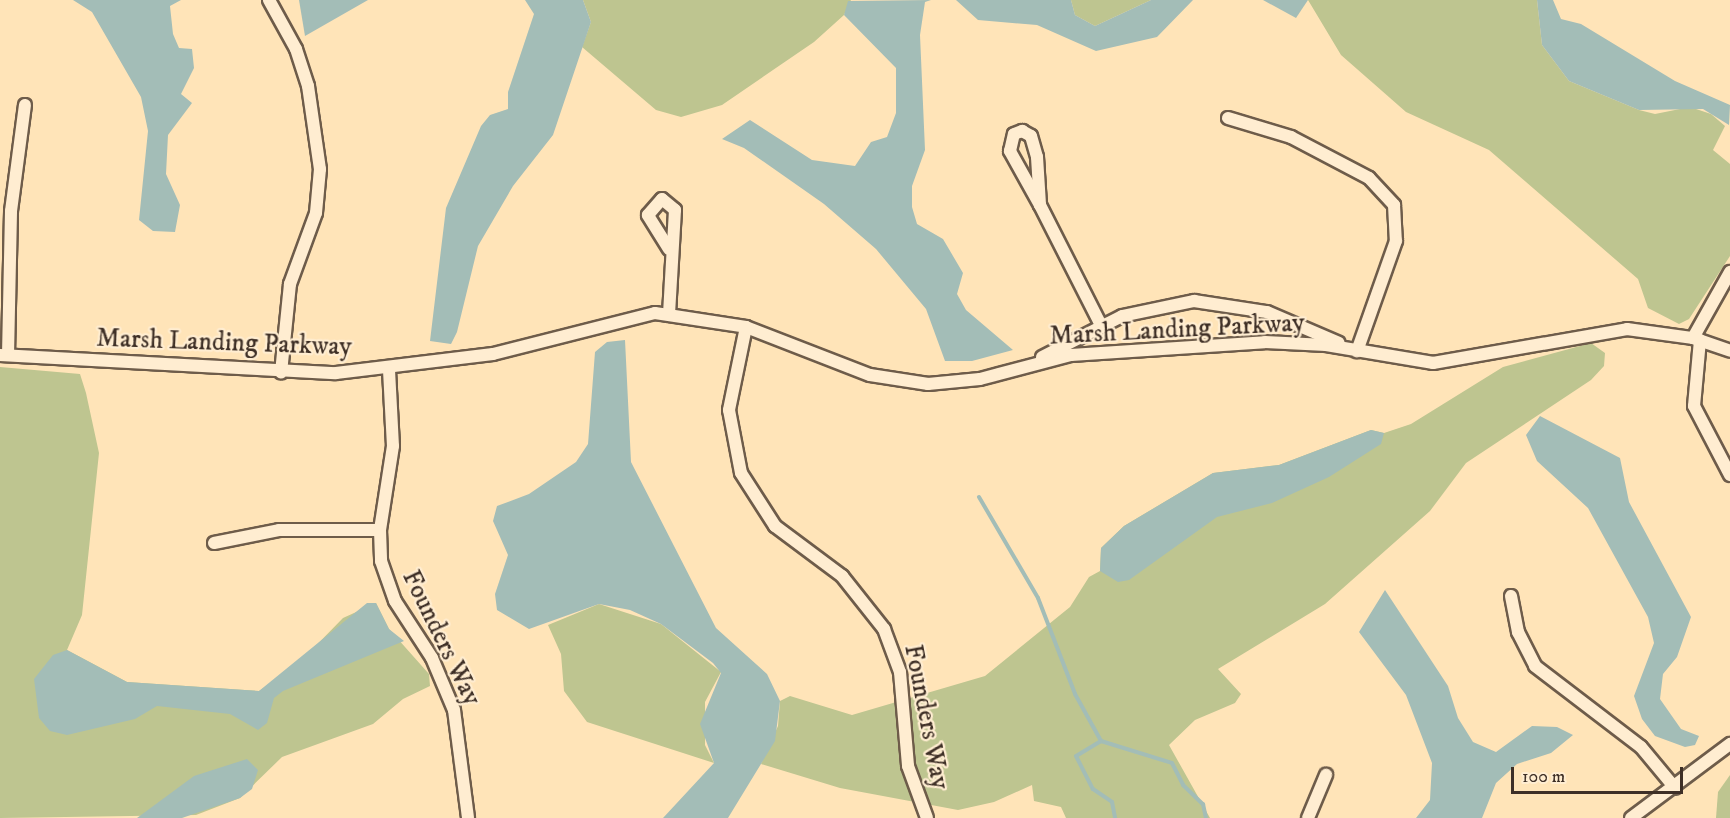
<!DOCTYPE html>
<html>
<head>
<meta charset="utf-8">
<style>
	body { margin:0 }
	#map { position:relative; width:1730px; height:818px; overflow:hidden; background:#ffe4b8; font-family:"IM FELL DW Pica",serif }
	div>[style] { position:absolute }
	.green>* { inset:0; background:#bec590 }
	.water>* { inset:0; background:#a3bdb7 }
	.stream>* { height:4px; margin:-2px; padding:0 2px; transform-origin:2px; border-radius:2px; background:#a3bdb7 }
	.roads { filter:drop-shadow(2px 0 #6e5c4a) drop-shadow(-2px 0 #6e5c4a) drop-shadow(0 2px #6e5c4a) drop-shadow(0 -2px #6e5c4a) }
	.minor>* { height:12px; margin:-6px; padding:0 6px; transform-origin:6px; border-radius:6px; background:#ffedd1 }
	span { translate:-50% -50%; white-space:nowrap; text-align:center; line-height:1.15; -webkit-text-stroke:4.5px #ffedd1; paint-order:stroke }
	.street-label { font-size:26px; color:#3e2f26 }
	.scale { position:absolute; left:1511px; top:767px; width:172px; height:27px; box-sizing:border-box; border:3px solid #3e2f26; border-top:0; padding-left:8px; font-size:18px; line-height:21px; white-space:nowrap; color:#3e2f26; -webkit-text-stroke:4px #ffedd1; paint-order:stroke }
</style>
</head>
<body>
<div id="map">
	<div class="green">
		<i style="clip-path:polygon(583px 0,851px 0,844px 15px,814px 42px,722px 105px,681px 117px,656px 110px,582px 47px,591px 22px)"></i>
		<i style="clip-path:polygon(1071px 0,1151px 0,1095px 26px,1075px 15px)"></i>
		<i style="clip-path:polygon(1308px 0,1537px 0,1542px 45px,1569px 81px,1639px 110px,1655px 114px,1690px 107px,1711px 114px,1725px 126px,1713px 150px,1730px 164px,1730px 256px,1689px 319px,1679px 324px,1648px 308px,1638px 279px,1489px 150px,1406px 112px,1341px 55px)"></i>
		<i style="clip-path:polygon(1591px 343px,1605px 353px,1604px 366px,1591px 380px,1466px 463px,1430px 511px,1325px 604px,1218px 669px,1241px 694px,1235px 703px,1195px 720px,1169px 745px,1210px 818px,1066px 818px,1061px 807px,1034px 801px,1032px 785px,994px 802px,958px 810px,840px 788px,761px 764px,778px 726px,780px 701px,790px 696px,852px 715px,985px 676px,1070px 607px,1089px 577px,1100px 571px,1101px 548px,1124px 526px,1213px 473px,1279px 465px,1371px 430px,1384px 433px,1411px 424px,1503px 367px)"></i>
		<i style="clip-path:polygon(0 367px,80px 374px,86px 393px,99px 453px,82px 615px,67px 650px,127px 682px,259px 691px,296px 666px,343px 618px,376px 603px,389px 629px,429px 674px,430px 686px,403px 699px,373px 724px,282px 757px,240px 798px,196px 815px,0 818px)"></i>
		<i style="clip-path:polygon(599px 604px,661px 624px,721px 672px,705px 702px,705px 745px,714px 763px,587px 722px,564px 691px,561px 654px,548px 625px)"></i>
		<i style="clip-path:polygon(1730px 775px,1730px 818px,1716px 818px,1718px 792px)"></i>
	</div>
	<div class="water">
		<i style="clip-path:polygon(73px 0,181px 0,170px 6px,173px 34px,179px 48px,192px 49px,194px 68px,181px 94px,192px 103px,168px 135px,166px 174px,180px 205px,175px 232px,153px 231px,139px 220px,148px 131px,141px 97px,92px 12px)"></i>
		<i style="clip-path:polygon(299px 0,368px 0,305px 36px)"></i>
		<i style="clip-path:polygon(525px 0,583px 0,591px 22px,553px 135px,513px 186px,478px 246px,457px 332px,451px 344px,430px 341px,446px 208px,481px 126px,490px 115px,508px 109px,508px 92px,534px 14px)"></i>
		<i style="clip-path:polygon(931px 0,925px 2px,920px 35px,925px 150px,912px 186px,912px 207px,917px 224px,943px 239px,963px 273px,957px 294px,966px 310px,1013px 350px,972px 361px,945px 361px,926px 309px,876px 249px,824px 204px,744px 148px,722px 139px,750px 120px,812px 160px,855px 166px,871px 142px,887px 137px,896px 113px,896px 68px,844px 15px,848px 1px)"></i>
		<i style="clip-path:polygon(956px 0,1071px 0,1075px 15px,1095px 26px,1151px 0,1193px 0,1157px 37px,1096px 51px,1037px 25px,978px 20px)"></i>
		<i style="clip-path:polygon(1263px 0,1308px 0,1296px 18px)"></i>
		<i style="clip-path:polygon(1537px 0,1553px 0,1561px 19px,1581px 24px,1675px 81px,1730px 105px,1729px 125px,1703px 109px,1639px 110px,1569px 81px,1542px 45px)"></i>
		<i style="clip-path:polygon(625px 340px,631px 462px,716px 628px,767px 674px,780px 701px,775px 741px,728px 818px,663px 818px,714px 763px,700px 724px,721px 673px,713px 663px,661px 624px,630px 610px,599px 604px,529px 629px,497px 610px,495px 594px,508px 555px,493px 521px,497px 506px,529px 494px,576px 462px,588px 444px,595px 352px,607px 342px)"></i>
		<i style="clip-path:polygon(1540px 416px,1620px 458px,1629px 502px,1691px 617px,1677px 657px,1663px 674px,1660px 699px,1681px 729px,1699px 736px,1695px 745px,1685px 747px,1655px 736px,1642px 719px,1634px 696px,1654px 643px,1648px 617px,1588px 508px,1537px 461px,1526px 435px)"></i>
		<i style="clip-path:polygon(1371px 430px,1384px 433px,1381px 444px,1329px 477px,1272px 503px,1217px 517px,1129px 580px,1118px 582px,1100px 571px,1101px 548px,1124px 526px,1213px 473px,1279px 465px)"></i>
		<i style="clip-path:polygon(1385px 590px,1448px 686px,1458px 718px,1473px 742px,1496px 752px,1532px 726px,1557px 727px,1573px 735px,1551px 753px,1517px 764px,1496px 783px,1482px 818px,1416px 818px,1430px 800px,1432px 763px,1406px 695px,1359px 632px)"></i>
		<i style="clip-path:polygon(367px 603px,376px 603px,389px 629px,404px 641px,283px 691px,274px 698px,267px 723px,258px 730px,230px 714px,157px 706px,135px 719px,67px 735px,50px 731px,39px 718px,34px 679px,53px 655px,67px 650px,127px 682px,259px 691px)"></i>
		<i style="clip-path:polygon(247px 759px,258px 770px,252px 789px,240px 798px,182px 818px,137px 818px,194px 776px)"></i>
	</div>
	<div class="stream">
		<i style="left:979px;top:497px;width:117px;rotate:59.7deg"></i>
		<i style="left:1038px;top:598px;width:103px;rotate:68.9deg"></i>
		<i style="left:1075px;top:694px;width:54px;rotate:61deg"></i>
		<i style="left:1101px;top:741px;width:74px;rotate:17.2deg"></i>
		<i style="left:1172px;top:763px;width:25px;rotate:63deg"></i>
		<i style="left:1183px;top:785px;width:28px;rotate:44deg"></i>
		<i style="left:1203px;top:804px;width:14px;rotate:78deg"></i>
		<i style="left:1101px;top:741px;width:29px;rotate:149deg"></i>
		<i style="left:1076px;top:756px;width:37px;rotate:63deg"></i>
		<i style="left:1093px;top:789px;width:23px;rotate:34deg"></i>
		<i style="left:1112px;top:802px;width:16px;rotate:79deg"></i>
	</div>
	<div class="roads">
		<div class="minor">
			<i style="left:269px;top:0;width:56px;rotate:61.1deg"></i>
			<i style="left:296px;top:49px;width:39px;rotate:72deg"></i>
			<i style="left:308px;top:86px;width:84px;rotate:81.8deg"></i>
			<i style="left:320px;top:169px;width:44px;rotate:95.2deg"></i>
			<i style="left:316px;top:213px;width:76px;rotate:110.1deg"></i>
			<i style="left:290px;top:284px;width:89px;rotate:95.8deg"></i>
			<i style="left:1228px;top:118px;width:66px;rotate:16.8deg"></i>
			<i style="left:1291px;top:137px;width:88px;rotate:27.7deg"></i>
			<i style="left:1369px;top:178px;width:37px;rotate:47deg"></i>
			<i style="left:1394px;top:205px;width:36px;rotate:87deg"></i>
			<i style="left:1396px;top:241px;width:117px;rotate:109.5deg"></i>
			<i style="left:1040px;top:205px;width:62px;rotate:-119.1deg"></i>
			<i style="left:1010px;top:151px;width:17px;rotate:-77deg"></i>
			<i style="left:1014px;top:134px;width:9px;rotate:-21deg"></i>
			<i style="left:1022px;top:131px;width:10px;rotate:29deg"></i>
			<i style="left:1031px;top:136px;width:22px;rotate:74deg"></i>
			<i style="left:1037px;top:157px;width:48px;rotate:86.4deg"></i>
			<i style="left:1040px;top:205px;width:135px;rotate:63.1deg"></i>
			<i style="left:669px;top:249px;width:40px;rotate:-122deg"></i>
			<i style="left:648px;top:215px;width:21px;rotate:-49deg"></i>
			<i style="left:662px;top:199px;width:17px;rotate:40deg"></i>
			<i style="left:675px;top:210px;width:103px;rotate:93.3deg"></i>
			<i style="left:746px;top:327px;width:85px;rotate:101.6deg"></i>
			<i style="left:729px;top:410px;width:64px;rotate:79.2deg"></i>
			<i style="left:741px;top:473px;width:63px;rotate:57.3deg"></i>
			<i style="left:775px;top:526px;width:84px;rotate:36.7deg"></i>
			<i style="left:842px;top:576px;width:68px;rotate:51.6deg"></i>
			<i style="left:884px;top:629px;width:46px;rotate:69.6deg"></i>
			<i style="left:900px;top:672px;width:94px;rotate:85.1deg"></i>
			<i style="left:908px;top:766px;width:55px;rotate:69.9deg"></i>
			<i style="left:1693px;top:338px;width:76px;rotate:-60.7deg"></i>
			<i style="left:1700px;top:340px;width:66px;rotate:95.2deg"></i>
			<i style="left:1694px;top:406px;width:78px;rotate:62.4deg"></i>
			<i style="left:0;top:355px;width:336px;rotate:3.1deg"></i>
			<i style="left:336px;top:373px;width:158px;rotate:-6.9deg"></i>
			<i style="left:493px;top:354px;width:167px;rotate:-14.2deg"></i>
			<i style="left:655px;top:313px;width:92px;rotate:8.7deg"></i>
			<i style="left:746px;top:327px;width:133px;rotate:21.2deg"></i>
			<i style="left:870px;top:375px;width:59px;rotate:8.8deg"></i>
			<i style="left:928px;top:384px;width:52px;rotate:-5.5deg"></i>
			<i style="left:980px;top:379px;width:94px;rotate:-14.8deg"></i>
			<i style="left:1071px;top:355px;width:194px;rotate:-3.8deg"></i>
			<i style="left:1265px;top:342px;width:61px;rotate:2.8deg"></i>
			<i style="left:1326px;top:345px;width:109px;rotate:9.5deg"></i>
			<i style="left:1433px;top:363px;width:197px;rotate:-9.9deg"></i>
			<i style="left:1627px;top:329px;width:67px;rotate:7.8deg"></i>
			<i style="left:1693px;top:338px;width:39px;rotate:19deg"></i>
			<i style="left:8px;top:355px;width:144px;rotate:-88.8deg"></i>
			<i style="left:11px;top:211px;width:107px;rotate:-82.5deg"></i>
			<i style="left:1042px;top:357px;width:90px;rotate:-27.1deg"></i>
			<i style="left:1122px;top:316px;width:74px;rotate:-11.8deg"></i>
			<i style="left:1194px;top:301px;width:74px;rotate:8.6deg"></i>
			<i style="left:1267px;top:312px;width:78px;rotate:23.3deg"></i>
			<i style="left:389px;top:370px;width:76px;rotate:87deg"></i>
			<i style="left:393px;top:446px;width:85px;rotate:98.8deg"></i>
			<i style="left:380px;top:530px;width:31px;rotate:88deg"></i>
			<i style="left:381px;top:561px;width:42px;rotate:70.7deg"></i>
			<i style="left:395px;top:601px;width:68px;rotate:57deg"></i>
			<i style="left:432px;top:658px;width:56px;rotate:67.1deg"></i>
			<i style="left:454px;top:710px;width:109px;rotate:82.6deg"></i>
			<i style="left:214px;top:543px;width:66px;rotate:-11.3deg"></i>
			<i style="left:279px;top:530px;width:101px"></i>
			<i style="left:1511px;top:596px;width:37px;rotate:79deg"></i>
			<i style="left:1518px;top:632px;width:38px;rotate:63deg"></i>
			<i style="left:1535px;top:666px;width:133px;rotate:37.4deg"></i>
			<i style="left:1641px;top:747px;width:53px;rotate:50.3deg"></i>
			<i style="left:1308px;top:818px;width:47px;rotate:-67.3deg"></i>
			<i style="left:1631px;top:818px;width:124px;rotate:-36.8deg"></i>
		</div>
	</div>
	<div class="street-label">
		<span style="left:1177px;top:330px;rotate:-3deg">Marsh Landing Parkway</span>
		<span style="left:224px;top:343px;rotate:2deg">Marsh Landing Parkway</span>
		<span style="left:441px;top:638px;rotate:64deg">Founders Way</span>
		<span style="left:926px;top:717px;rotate:79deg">Founders Way</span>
	</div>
	<div class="scale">100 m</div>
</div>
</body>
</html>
